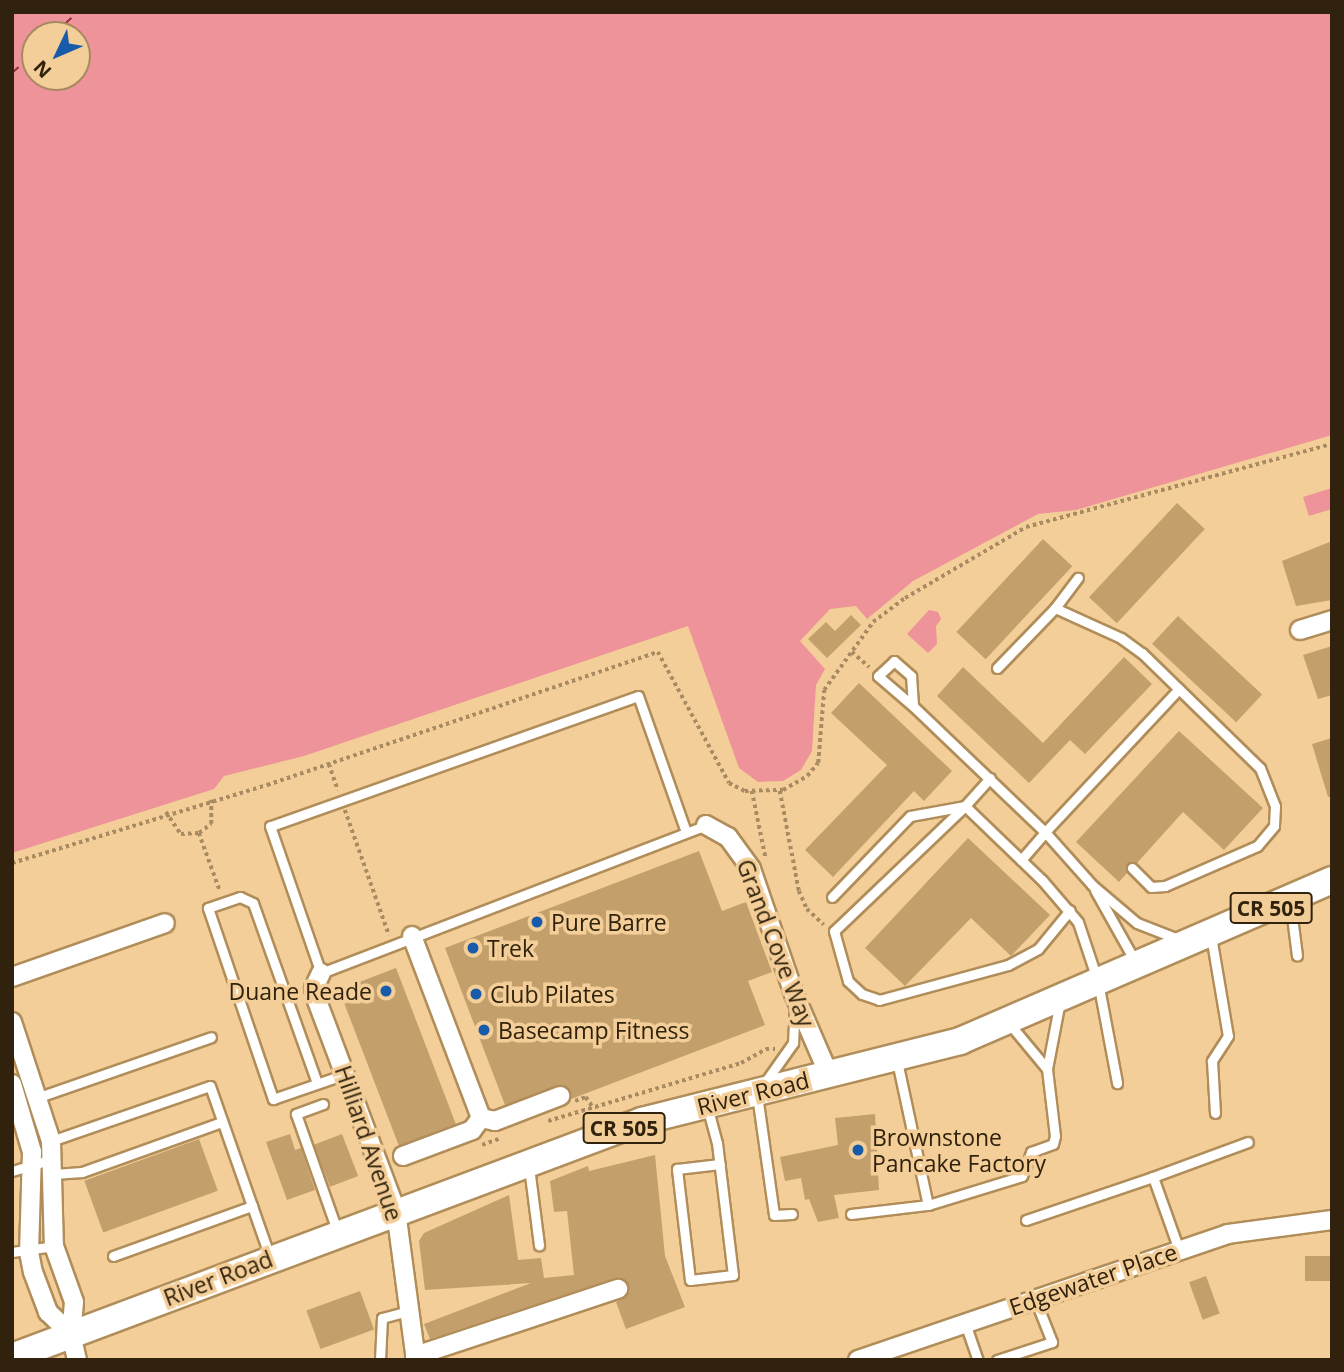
<!DOCTYPE html>
<html>
<head>
<meta charset="utf-8">
<style>
	body { margin:0 }
	#map { position:relative; width:1344px; height:1372px; overflow:hidden; background:#f4ce98; font-family:"Open Sans",sans-serif }
	div>[style] { position:absolute }
	.water>* { inset:0; background:#ee9399 }
	.ferry>* { height:2px; margin-top:-1px; transform-origin:0; background:repeating-linear-gradient(90deg,#952c3c 0 9px,transparent 0 16px) }
	.building>* { inset:0; background:#c39f6b; transform-origin:0 0 }
	.path>* { height:3.5px; margin-top:-1.75px; transform-origin:0; background:repeating-linear-gradient(90deg,#a88b62 0 3.5px,transparent 0 7px) }
	.roads { filter:drop-shadow(2px 0 #b08d59) drop-shadow(-2px 0 #b08d59) drop-shadow(0 2px #b08d59) drop-shadow(0 -2px #b08d59) }
	.lane>* { height:9px; margin:-4.5px; padding:0 4.5px; transform-origin:4.5px; border-radius:4.5px; background:#fff }
	.street>* { height:18px; margin:-9px; padding:0 9px; transform-origin:9px; border-radius:9px; background:#fff }
	.primary>* { height:26px; margin:-13px; padding:0 13px; transform-origin:13px; border-radius:13px; background:#fff }
	.dots>* { width:19px; height:19px; translate:-50% -50%; box-sizing:border-box; border:4px solid #f4ce98; border-radius:50% }
	span { translate:-50% -50%; white-space:nowrap; text-align:center; line-height:1.15; -webkit-text-stroke:7px #f4ce98; paint-order:stroke }
	.shield-label span { padding:2px 5px; background:#f4ce98; border:2px solid; border-radius:5px; -webkit-text-stroke-width:0 }
	.shield-label { font-size:21px; color:#30220c; font-weight:700 }
	.poi-label { font-size:23px; color:#30220c }
	.left { translate:0 -50%; text-align:left }
	.right { translate:-100% -50%; text-align:right }
	.street-label { font-size:23px; color:#30220c }
	.frame { position:absolute; inset:0; border:14px solid #30220c; pointer-events:none }
	.north { position:absolute; left:21px; top:21px; width:70px; height:70px; box-sizing:border-box; background:#f4ce98; border:2px solid #a68960; border-radius:50%; rotate:226deg; font-size:19px; font-weight:700; line-height:28px; text-align:center; color:#30220c }
	.north::after { content:''; display:block; margin:auto; width:24px; height:32px; background:#185bab; clip-path:polygon(50% 0,100% 100%,50% 72%,0 100%) }
</style>
</head>
<body>
<div id="map">
	<div class="water">
		<i style="clip-path:polygon(evenodd,12px 12px,1332px 12px,1332px 435px,1076px 510px,1038px 514px,913px 581px,867px 619px,856px 606px,830px 609px,800px 641px,825px 669px,816px 685px,812px 751px,801px 770px,783px 781px,758px 782px,739px 768px,688px 626px,304px 756px,224px 776px,214px 789px,12px 853px,12px 12px,35px 35px,77px 35px,77px 77px,35px 77px,35px 35px)"></i>
		<i style="clip-path:polygon(1332px 488px,1332px 509px,1309px 516px,1303px 497px)"></i>
		<i style="clip-path:polygon(929px 610px,938px 612px,941px 619px,936px 626px,937px 644px,928px 653px,907px 634px)"></i>
	</div>
	<div class="ferry">
		<i style="left:53px;top:35px;width:34px;rotate:-43deg"></i>
		<i style="left:12px;top:73px;width:31px;rotate:-42deg"></i>
	</div>
	<div class="building">
		<i style="left:1177px;top:503px;width:38px;height:129px;rotate:43deg"></i>
		<i style="left:1043px;top:539px;width:40px;height:127px;rotate:43deg"></i>
		<i style="clip-path:polygon(1332px 541px,1332px 600px,1296px 606px,1282px 561px)"></i>
		<i style="clip-path:polygon(851px 615px,861px 625px,827px 658px,808px 639px,826px 622px,835px 631px)"></i>
		<i style="left:1178px;top:616px;width:115px;height:38px;rotate:43deg"></i>
		<i style="clip-path:polygon(1332px 646px,1332px 695px,1318px 699px,1303px 655px)"></i>
		<i style="clip-path:polygon(1124px 657px,1152px 684px,1085px 754px,1070px 740px,1029px 783px,937px 696px,963px 667px,1043px 743px)"></i>
		<i style="clip-path:polygon(859px 683px,952px 771px,924px 801px,914px 791px,833px 877px,805px 850px,887px 765px,831px 713px)"></i>
		<i style="clip-path:polygon(1179px 731px,1263px 808px,1224px 850px,1183px 812px,1137px 863px,1127px 864px,1127px 873px,1119px 882px,1076px 842px)"></i>
		<i style="clip-path:polygon(1332px 738px,1332px 797px,1328px 797px,1312px 744px)"></i>
		<i style="clip-path:polygon(968px 838px,1050px 915px,1011px 956px,971px 918px,905px 986px,865px 948px)"></i>
		<i style="clip-path:polygon(699px 851px,722px 911px,746px 902px,772px 972px,748px 981px,765px 1025px,571px 1099px,570px 1091px,561px 1085px,505px 1105px,445px 948px)"></i>
		<i style="left:396px;top:968px;width:167px;height:61px;rotate:69deg"></i>
		<i style="clip-path:polygon(875px 1114px,879px 1190px,834px 1195px,839px 1218px,818px 1222px,809px 1199px,805px 1200px,801px 1178px,785px 1181px,780px 1157px,838px 1145px,835px 1118px)"></i>
		<i style="clip-path:polygon(290px 1134px,295px 1150px,301px 1148px,315px 1190px,287px 1200px,266px 1142px)"></i>
		<i style="left:342px;top:1134px;width:45px;height:30px;rotate:69deg"></i>
		<i style="left:199px;top:1139px;width:55px;height:122px;rotate:70deg"></i>
		<i style="clip-path:polygon(655px 1155px,665px 1256px,685px 1307px,626px 1329px,616px 1302px,627px 1296px,629px 1286px,615px 1278px,430px 1339px,424px 1324px,531px 1283px,425px 1290px,419px 1241px,424px 1233px,509px 1195px,518px 1260px,541px 1258px,544px 1278px,574px 1275px,567px 1211px,554px 1212px,550px 1181px,588px 1166px,589px 1171px)"></i>
		<i style="left:1332px;top:1256px;width:25px;height:27px;rotate:90deg"></i>
		<i style="left:1206px;top:1276px;width:40px;height:18px;rotate:70deg"></i>
		<i style="left:360px;top:1291px;width:41px;height:57px;rotate:70deg"></i>
	</div>
	<div class="path">
		<i style="left:852px;top:652px;width:23px;rotate:41deg"></i>
		<i style="left:329px;top:764px;width:28px;rotate:71deg"></i>
		<i style="left:752px;top:791px;width:69px;rotate:78.4deg"></i>
		<i style="left:780px;top:791px;width:102px;rotate:79.2deg"></i>
		<i style="left:799px;top:891px;width:20px;rotate:66deg"></i>
		<i style="left:807px;top:909px;width:23px;rotate:43deg"></i>
		<i style="left:345px;top:810px;width:133px;rotate:70.6deg"></i>
		<i style="left:166px;top:812px;width:27px;rotate:56deg"></i>
		<i style="left:181px;top:834px;width:18px;rotate:-3deg"></i>
		<i style="left:199px;top:833px;width:15px;rotate:-37deg"></i>
		<i style="left:211px;top:824px;width:24px;rotate:-90deg"></i>
		<i style="left:199px;top:833px;width:62px;rotate:70.1deg"></i>
		<i style="left:12px;top:863px;width:267px;rotate:-17deg"></i>
		<i style="left:267px;top:785px;width:413px;rotate:-18.8deg"></i>
		<i style="left:658px;top:652px;width:149px;rotate:61.5deg"></i>
		<i style="left:729px;top:783px;width:18px;rotate:27deg"></i>
		<i style="left:745px;top:791px;width:38px;rotate:-2deg"></i>
		<i style="left:783px;top:790px;width:28px;rotate:-30deg"></i>
		<i style="left:807px;top:776px;width:17px;rotate:-50deg"></i>
		<i style="left:818px;top:763px;width:73px;rotate:-85.3deg"></i>
		<i style="left:824px;top:690px;width:84px;rotate:-54.2deg"></i>
		<i style="left:873px;top:622px;width:40px;rotate:-37deg"></i>
		<i style="left:905px;top:598px;width:140px;rotate:-30.4deg"></i>
		<i style="left:1026px;top:527px;width:317px;rotate:-15.2deg"></i>
		<i style="left:575px;top:1101px;width:12px;rotate:-20deg"></i>
		<i style="left:586px;top:1097px;width:11px;rotate:56deg"></i>
		<i style="left:548px;top:1121px;width:202px;rotate:-16.7deg"></i>
		<i style="left:741px;top:1063px;width:29px;rotate:-29deg"></i>
		<i style="left:766px;top:1049px;width:9px"></i>
		<i style="left:482px;top:1145px;width:20px;rotate:-20deg"></i>
	</div>
	<div class="roads">
		<div class="lane">
			<i style="left:1055px;top:608px;width:38px;rotate:-53deg"></i>
			<i style="left:997px;top:668px;width:83px;rotate:-46deg"></i>
			<i style="left:1055px;top:608px;width:72px;rotate:24.4deg"></i>
			<i style="left:1121px;top:638px;width:26px;rotate:36deg"></i>
			<i style="left:1142px;top:653px;width:165px;rotate:44.3deg"></i>
			<i style="left:1260px;top:768px;width:41px;rotate:68.5deg"></i>
			<i style="left:1275px;top:806px;width:20px;rotate:93deg"></i>
			<i style="left:1274px;top:826px;width:26px;rotate:130deg"></i>
			<i style="left:1257px;top:846px;width:100px;rotate:156.5deg"></i>
			<i style="left:1165px;top:886px;width:14px;rotate:176deg"></i>
			<i style="left:1151px;top:887px;width:27px;rotate:-135deg"></i>
			<i style="left:913px;top:706px;width:46px;rotate:-139.4deg"></i>
			<i style="left:878px;top:676px;width:22px;rotate:-43deg"></i>
			<i style="left:894px;top:661px;width:23px;rotate:41deg"></i>
			<i style="left:911px;top:676px;width:30px;rotate:86deg"></i>
			<i style="left:913px;top:706px;width:182px;rotate:43.7deg"></i>
			<i style="left:1045px;top:832px;width:196px;rotate:-46.9deg"></i>
			<i style="left:990px;top:778px;width:38px;rotate:132deg"></i>
			<i style="left:965px;top:806px;width:107px;rotate:43.9deg"></i>
			<i style="left:1042px;top:880px;width:55px;rotate:49.4deg"></i>
			<i style="left:1078px;top:922px;width:63px;rotate:71.6deg"></i>
			<i style="left:1098px;top:982px;width:103px;rotate:79.3deg"></i>
			<i style="left:686px;top:832px;width:144px;rotate:-109.4deg"></i>
			<i style="left:638px;top:696px;width:390px;rotate:160.5deg"></i>
			<i style="left:270px;top:826px;width:156px;rotate:70.9deg"></i>
			<i style="left:321px;top:973px;width:412px;rotate:-21deg"></i>
			<i style="left:1021px;top:860px;width:37px;rotate:-49deg"></i>
			<i style="left:1045px;top:832px;width:71px;rotate:48.4deg"></i>
			<i style="left:1092px;top:885px;width:59px;rotate:40.2deg"></i>
			<i style="left:1137px;top:923px;width:44px;rotate:21.3deg"></i>
			<i style="left:1095px;top:890px;width:84px;rotate:60.7deg"></i>
			<i style="left:832px;top:897px;width:112px;rotate:-46.1deg"></i>
			<i style="left:910px;top:816px;width:56px;rotate:-10.3deg"></i>
			<i style="left:965px;top:806px;width:181px;rotate:136.3deg"></i>
			<i style="left:834px;top:931px;width:52px;rotate:74.4deg"></i>
			<i style="left:848px;top:981px;width:19px;rotate:43deg"></i>
			<i style="left:862px;top:994px;width:18px;rotate:19deg"></i>
			<i style="left:879px;top:1000px;width:134px;rotate:-15.2deg"></i>
			<i style="left:1008px;top:965px;width:34px;rotate:-28deg"></i>
			<i style="left:1038px;top:949px;width:50px;rotate:-50.6deg"></i>
			<i style="left:1290px;top:901px;width:55px;rotate:82.7deg"></i>
			<i style="left:1211px;top:936px;width:101px;rotate:80.4deg"></i>
			<i style="left:1228px;top:1036px;width:30px;rotate:123deg"></i>
			<i style="left:1212px;top:1061px;width:52px;rotate:86.7deg"></i>
			<i style="left:1008px;top:1022px;width:61px;rotate:50.3deg"></i>
			<i style="left:897px;top:1061px;width:147px;rotate:77.9deg"></i>
			<i style="left:766px;top:1081px;width:47px;rotate:-54.6deg"></i>
			<i style="left:793px;top:1043px;width:33px;rotate:-87deg"></i>
			<i style="left:317px;top:1083px;width:191px;rotate:-109.6deg"></i>
			<i style="left:253px;top:903px;width:14px;rotate:-155deg"></i>
			<i style="left:240px;top:897px;width:34px;rotate:161deg"></i>
			<i style="left:208px;top:908px;width:202px;rotate:71.2deg"></i>
			<i style="left:273px;top:1099px;width:76px;rotate:-19.1deg"></i>
			<i style="left:757px;top:1095px;width:121px;rotate:81.9deg"></i>
			<i style="left:774px;top:1215px;width:18px;rotate:-3deg"></i>
			<i style="left:39px;top:1097px;width:182px;rotate:-19.2deg"></i>
			<i style="left:323px;top:1104px;width:29px;rotate:160deg"></i>
			<i style="left:296px;top:1114px;width:126px;rotate:70.6deg"></i>
			<i style="left:707px;top:1106px;width:38px;rotate:75deg"></i>
			<i style="left:717px;top:1143px;width:133px;rotate:83.1deg"></i>
			<i style="left:733px;top:1275px;width:43px;rotate:173.4deg"></i>
			<i style="left:690px;top:1280px;width:112px;rotate:-96.7deg"></i>
			<i style="left:677px;top:1169px;width:43px;rotate:-6.6deg"></i>
			<i style="left:51px;top:1141px;width:168px;rotate:-19.1deg"></i>
			<i style="left:210px;top:1086px;width:181px;rotate:70.7deg"></i>
			<i style="left:529px;top:1167px;width:79px;rotate:82.7deg"></i>
			<i style="left:12px;top:1171px;width:43px;rotate:-16.3deg"></i>
			<i style="left:54px;top:1174px;width:28px;rotate:-4deg"></i>
			<i style="left:82px;top:1172px;width:149px;rotate:-19.7deg"></i>
			<i style="left:1153px;top:1177px;width:101px;rotate:-20.2deg"></i>
			<i style="left:851px;top:1214px;width:78px;rotate:-6.7deg"></i>
			<i style="left:928px;top:1205px;width:98px;rotate:-17.1deg"></i>
			<i style="left:1022px;top:1176px;width:26px;rotate:-69deg"></i>
			<i style="left:1031px;top:1152px;width:23px;rotate:-20deg"></i>
			<i style="left:1053px;top:1144px;width:8px;rotate:-76deg"></i>
			<i style="left:1055px;top:1136px;width:67px;rotate:-96.8deg"></i>
			<i style="left:1047px;top:1069px;width:69px;rotate:-79.2deg"></i>
			<i style="left:1026px;top:1220px;width:134px;rotate:-18.7deg"></i>
			<i style="left:1153px;top:1177px;width:77px;rotate:70.4deg"></i>
			<i style="left:12px;top:1252px;width:42px;rotate:-8.1deg"></i>
			<i style="left:113px;top:1256px;width:148px;rotate:-19.8deg"></i>
			<i style="left:965px;top:1323px;width:39px;rotate:71deg"></i>
			<i style="left:380px;top:1360px;width:42px;rotate:-87.3deg"></i>
			<i style="left:382px;top:1318px;width:28px;rotate:-15deg"></i>
			<i style="left:997px;top:1360px;width:58px;rotate:-18.1deg"></i>
			<i style="left:1052px;top:1342px;width:46px;rotate:-111.6deg"></i>
		</div>
		<div class="street">
			<i style="left:1300px;top:630px;width:34px;rotate:-17deg"></i>
			<i style="left:706px;top:825px;width:25px;rotate:29deg"></i>
			<i style="left:728px;top:837px;width:39px;rotate:54deg"></i>
			<i style="left:751px;top:869px;width:132px;rotate:71deg"></i>
			<i style="left:794px;top:994px;width:88px;rotate:66.6deg"></i>
			<i style="left:412px;top:936px;width:195px;rotate:69.2deg"></i>
			<i style="left:321px;top:973px;width:17px;rotate:115deg"></i>
			<i style="left:314px;top:988px;width:10px;rotate:79deg"></i>
			<i style="left:316px;top:998px;width:228px;rotate:69.4deg"></i>
			<i style="left:396px;top:1211px;width:150px;rotate:82.4deg"></i>
			<i style="left:12px;top:977px;width:162px;rotate:-19.4deg"></i>
			<i style="left:12px;top:1022px;width:125px;rotate:71.9deg"></i>
			<i style="left:51px;top:1141px;width:105px;rotate:88.4deg"></i>
			<i style="left:54px;top:1246px;width:59px;rotate:70.3deg"></i>
			<i style="left:74px;top:1302px;width:32px;rotate:95deg"></i>
			<i style="left:71px;top:1334px;width:27px;rotate:77deg"></i>
			<i style="left:12px;top:1084px;width:71px;rotate:73.6deg"></i>
			<i style="left:32px;top:1152px;width:100px;rotate:91.7deg"></i>
			<i style="left:29px;top:1252px;width:20px;rotate:79deg"></i>
			<i style="left:33px;top:1272px;width:43px;rotate:69.4deg"></i>
			<i style="left:48px;top:1312px;width:32px;rotate:44deg"></i>
			<i style="left:403px;top:1156px;width:74px;rotate:-20.6deg"></i>
			<i style="left:472px;top:1130px;width:15px;rotate:-53deg"></i>
			<i style="left:481px;top:1118px;width:14px;rotate:12deg"></i>
			<i style="left:495px;top:1121px;width:70px;rotate:-21deg"></i>
			<i style="left:415px;top:1356px;width:214px;rotate:-18.3deg"></i>
			<i style="left:858px;top:1360px;width:391px;rotate:-18.8deg"></i>
			<i style="left:1228px;top:1234px;width:105px;rotate:-7.7deg"></i>
		</div>
		<div class="primary">
			<i style="left:12px;top:1357px;width:673px;rotate:-20.54deg"></i>
			<i style="left:642px;top:1121px;width:328px;rotate:-14.1deg"></i>
			<i style="left:960px;top:1041px;width:405px;rotate:-23.4deg"></i>
		</div>
	</div>
	<div class="dots">
		<i style="left:537px;top:922px;background:#185bab"></i>
		<i style="left:473px;top:948px;background:#185bab"></i>
		<i style="left:386px;top:991px;background:#185bab"></i>
		<i style="left:476px;top:994px;background:#185bab"></i>
		<i style="left:484px;top:1030px;background:#185bab"></i>
		<i style="left:858px;top:1150px;background:#185bab"></i>
	</div>
	<div class="shield-label">
		<span style="left:1271px;top:908px">CR 505</span>
		<span style="left:624px;top:1128px">CR 505</span>
	</div>
	<div class="poi-label">
		<span class="left" style="left:551px;top:922px">Pure Barre</span>
		<span class="left" style="left:487px;top:948px">Trek</span>
		<span class="right" style="left:372px;top:991px">Duane Reade</span>
		<span class="left" style="left:490px;top:994px">Club Pilates</span>
		<span class="left" style="left:498px;top:1030px">Basecamp Fitness</span>
		<span class="left" style="left:872px;top:1150px">Brownstone<br>Pancake Factory</span>
	</div>
	<div class="street-label">
		<span style="left:776px;top:943px;rotate:69deg">Grand Cove Way</span>
		<span style="left:753px;top:1093px;rotate:-14deg">River Road</span>
		<span style="left:369px;top:1143px;rotate:71deg">Hilliard Avenue</span>
		<span style="left:218px;top:1278px;rotate:-21deg">River Road</span>
		<span style="left:1093px;top:1279px;rotate:-19deg">Edgewater Place</span>
	</div>
	<div class="frame"></div>
	<div class="north">N</div>
</div>
</body>
</html>
